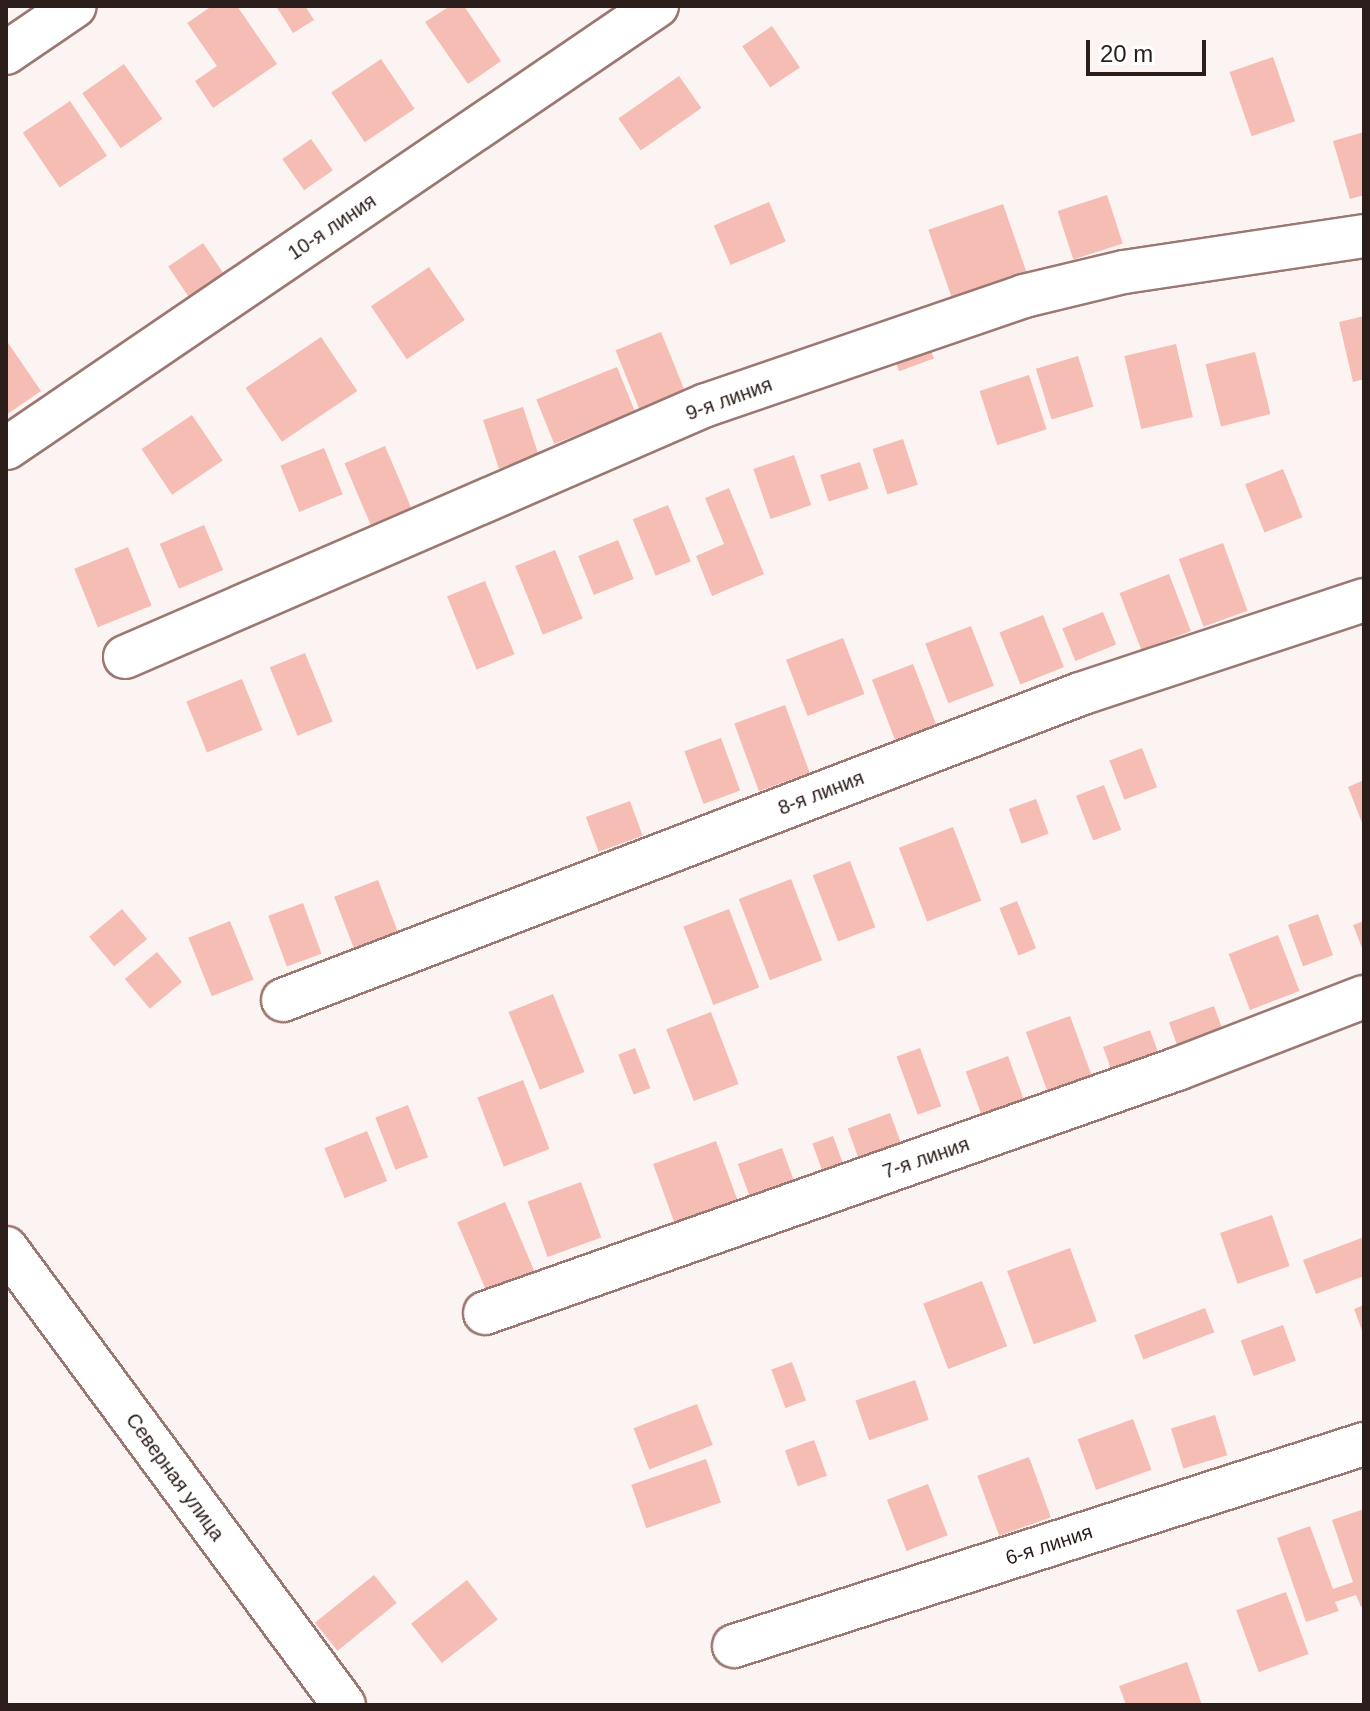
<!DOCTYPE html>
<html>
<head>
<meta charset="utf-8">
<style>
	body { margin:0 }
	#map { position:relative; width:1370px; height:1711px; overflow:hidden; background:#fcf4f2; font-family:Arial,sans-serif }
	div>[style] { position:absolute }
	.building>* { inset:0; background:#f6bdb4; transform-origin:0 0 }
	.roads { filter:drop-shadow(2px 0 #9c7872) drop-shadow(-2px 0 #9c7872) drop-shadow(0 2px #9c7872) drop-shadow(0 -2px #9c7872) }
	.street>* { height:42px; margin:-21px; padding:0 21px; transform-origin:21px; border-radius:21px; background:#fff }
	span { translate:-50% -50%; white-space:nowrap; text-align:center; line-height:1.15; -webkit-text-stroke:6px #fff; paint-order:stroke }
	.street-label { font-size:20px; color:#2b1d1a }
	.frame { position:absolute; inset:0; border:8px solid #2b1d1a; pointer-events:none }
	.scale { position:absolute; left:1086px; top:40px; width:120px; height:36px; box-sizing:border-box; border:4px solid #2b1d1a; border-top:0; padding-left:10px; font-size:24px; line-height:28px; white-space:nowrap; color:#2b1d1a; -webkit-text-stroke:6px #fff; paint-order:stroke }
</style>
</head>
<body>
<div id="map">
	<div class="building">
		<i style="clip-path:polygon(212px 6px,237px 6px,277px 64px,213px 108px,195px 81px,217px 66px,187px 23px)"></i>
		<i style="clip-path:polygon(276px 6px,305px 6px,314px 20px,293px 33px)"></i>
		<i style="clip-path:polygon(450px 6px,464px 6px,501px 61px,468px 84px,425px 22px)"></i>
		<i style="left:772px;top:26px;width:50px;height:36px;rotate:56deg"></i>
		<i style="left:1273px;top:57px;width:68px;height:46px;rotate:71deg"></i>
		<i style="left:381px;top:59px;width:60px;height:60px;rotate:56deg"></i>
		<i style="left:124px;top:64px;width:67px;height:51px;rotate:55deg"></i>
		<i style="left:679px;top:76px;width:39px;height:74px;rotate:55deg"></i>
		<i style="left:70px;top:101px;width:66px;height:57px;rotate:56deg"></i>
		<i style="clip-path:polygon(1364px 132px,1364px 195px,1350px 199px,1333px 141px)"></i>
		<i style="left:311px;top:139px;width:38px;height:35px;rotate:55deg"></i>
		<i style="left:1107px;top:195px;width:51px;height:52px;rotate:72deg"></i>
		<i style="left:769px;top:202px;width:43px;height:60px;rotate:67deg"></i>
		<i style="left:1003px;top:204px;width:73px;height:79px;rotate:71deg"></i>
		<i style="left:203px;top:243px;width:46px;height:42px;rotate:56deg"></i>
		<i style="left:429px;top:267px;width:64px;height:70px;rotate:56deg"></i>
		<i style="clip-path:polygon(1364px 316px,1364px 379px,1353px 382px,1339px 322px)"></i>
		<i style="left:661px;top:332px;width:66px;height:49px;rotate:68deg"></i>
		<i style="left:321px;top:337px;width:65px;height:91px;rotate:56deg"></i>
		<i style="left:926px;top:337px;width:23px;height:37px;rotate:70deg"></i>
		<i style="clip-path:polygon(6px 340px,41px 391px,6px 415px)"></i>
		<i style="left:1176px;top:344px;width:75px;height:53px;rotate:77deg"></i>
		<i style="left:1255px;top:352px;width:64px;height:51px;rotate:76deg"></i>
		<i style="left:1078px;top:356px;width:53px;height:44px;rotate:73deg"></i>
		<i style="left:617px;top:367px;width:48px;height:87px;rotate:68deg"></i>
		<i style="left:1029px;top:375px;width:57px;height:52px;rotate:72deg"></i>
		<i style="left:523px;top:407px;width:51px;height:42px;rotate:72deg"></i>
		<i style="left:192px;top:415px;width:55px;height:61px;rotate:56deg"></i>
		<i style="left:903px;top:439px;width:48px;height:32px;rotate:72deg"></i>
		<i style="left:385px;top:446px;width:67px;height:44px;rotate:67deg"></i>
		<i style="left:324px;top:448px;width:50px;height:47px;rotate:68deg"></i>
		<i style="left:794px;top:455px;width:53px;height:43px;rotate:71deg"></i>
		<i style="left:860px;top:462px;width:28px;height:42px;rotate:72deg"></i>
		<i style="left:1283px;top:469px;width:52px;height:41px;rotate:68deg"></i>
		<i style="clip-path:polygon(729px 488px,764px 574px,712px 596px,696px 556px,724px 544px,705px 498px)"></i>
		<i style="left:668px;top:505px;width:61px;height:38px;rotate:68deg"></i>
		<i style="left:204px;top:525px;width:49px;height:48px;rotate:67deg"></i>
		<i style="left:618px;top:540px;width:42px;height:43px;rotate:68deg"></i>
		<i style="left:1223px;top:543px;width:72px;height:47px;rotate:70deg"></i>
		<i style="left:128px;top:547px;width:63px;height:58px;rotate:68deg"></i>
		<i style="left:555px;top:550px;width:74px;height:43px;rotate:68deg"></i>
		<i style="left:1169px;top:574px;width:61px;height:53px;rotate:69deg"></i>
		<i style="left:485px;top:581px;width:79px;height:41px;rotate:68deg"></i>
		<i style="left:1103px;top:612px;width:35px;height:44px;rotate:68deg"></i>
		<i style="left:1043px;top:615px;width:56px;height:47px;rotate:68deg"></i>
		<i style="left:971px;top:626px;width:64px;height:49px;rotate:69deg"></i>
		<i style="left:843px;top:638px;width:60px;height:61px;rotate:69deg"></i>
		<i style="left:305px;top:653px;width:74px;height:38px;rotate:68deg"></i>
		<i style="left:913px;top:664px;width:77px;height:44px;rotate:69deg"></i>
		<i style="left:242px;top:679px;width:55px;height:60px;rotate:68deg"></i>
		<i style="left:785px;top:705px;width:72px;height:54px;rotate:70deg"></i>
		<i style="left:721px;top:738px;width:56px;height:39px;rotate:70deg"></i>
		<i style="left:1142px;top:748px;width:42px;height:35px;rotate:69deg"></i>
		<i style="clip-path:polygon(1364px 780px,1364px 828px,1348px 787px)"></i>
		<i style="left:1104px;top:785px;width:48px;height:30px;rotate:69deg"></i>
		<i style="left:1036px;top:799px;width:37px;height:29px;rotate:70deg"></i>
		<i style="left:630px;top:801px;width:37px;height:47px;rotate:70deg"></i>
		<i style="left:953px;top:827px;width:79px;height:58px;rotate:69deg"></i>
		<i style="left:850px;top:861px;width:71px;height:40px;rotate:69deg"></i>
		<i style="left:791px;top:879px;width:87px;height:56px;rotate:69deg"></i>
		<i style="left:378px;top:880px;width:62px;height:47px;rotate:69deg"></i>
		<i style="left:1017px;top:901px;width:51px;height:19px;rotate:68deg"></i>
		<i style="left:303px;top:903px;width:54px;height:37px;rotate:70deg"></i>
		<i style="left:122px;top:909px;width:39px;height:43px;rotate:50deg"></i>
		<i style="left:729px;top:909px;width:84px;height:49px;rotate:69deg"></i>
		<i style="left:1318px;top:914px;width:44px;height:32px;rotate:70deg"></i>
		<i style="left:230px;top:921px;width:63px;height:45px;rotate:68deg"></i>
		<i style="clip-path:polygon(1364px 921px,1364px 953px,1353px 925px)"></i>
		<i style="left:1278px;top:935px;width:60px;height:53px;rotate:69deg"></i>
		<i style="left:157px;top:952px;width:39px;height:42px;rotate:50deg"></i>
		<i style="left:553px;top:994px;width:84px;height:48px;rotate:68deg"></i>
		<i style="left:1214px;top:1006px;width:38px;height:48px;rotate:70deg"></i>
		<i style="left:711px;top:1012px;width:77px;height:48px;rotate:69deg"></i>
		<i style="left:1070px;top:1016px;width:72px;height:47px;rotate:70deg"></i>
		<i style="left:1150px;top:1030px;width:40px;height:50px;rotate:70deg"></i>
		<i style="left:635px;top:1048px;width:43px;height:18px;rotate:69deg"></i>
		<i style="left:920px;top:1048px;width:62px;height:25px;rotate:70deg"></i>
		<i style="left:1008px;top:1056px;width:64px;height:45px;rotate:70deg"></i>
		<i style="left:523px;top:1080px;width:74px;height:49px;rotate:69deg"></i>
		<i style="left:408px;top:1105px;width:56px;height:35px;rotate:69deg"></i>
		<i style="left:890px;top:1113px;width:49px;height:45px;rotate:70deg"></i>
		<i style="left:367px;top:1131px;width:54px;height:46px;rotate:68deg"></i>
		<i style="left:833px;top:1136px;width:44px;height:22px;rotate:70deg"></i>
		<i style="left:716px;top:1141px;width:65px;height:67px;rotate:70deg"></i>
		<i style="left:782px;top:1148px;width:49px;height:47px;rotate:70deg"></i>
		<i style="left:581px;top:1182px;width:59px;height:57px;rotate:70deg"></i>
		<i style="left:505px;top:1202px;width:85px;height:52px;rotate:67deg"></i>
		<i style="left:1272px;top:1215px;width:54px;height:55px;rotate:71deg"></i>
		<i style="clip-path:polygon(1364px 1237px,1364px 1276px,1316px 1294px,1303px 1260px)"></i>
		<i style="left:1070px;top:1248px;width:78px;height:67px;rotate:70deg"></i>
		<i style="left:982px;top:1281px;width:70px;height:63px;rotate:69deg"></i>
		<i style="clip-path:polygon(1364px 1305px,1364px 1336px,1354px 1309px)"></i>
		<i style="left:1205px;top:1308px;width:26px;height:76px;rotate:69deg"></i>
		<i style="left:1283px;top:1325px;width:38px;height:45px;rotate:70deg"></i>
		<i style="left:792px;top:1362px;width:41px;height:22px;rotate:70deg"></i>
		<i style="left:915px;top:1380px;width:42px;height:63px;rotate:71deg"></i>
		<i style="left:697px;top:1404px;width:44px;height:68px;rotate:69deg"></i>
		<i style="left:1215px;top:1415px;width:42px;height:46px;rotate:73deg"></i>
		<i style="left:1133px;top:1419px;width:54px;height:59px;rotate:70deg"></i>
		<i style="left:814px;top:1440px;width:38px;height:31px;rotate:70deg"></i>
		<i style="left:1029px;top:1457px;width:64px;height:55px;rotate:70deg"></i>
		<i style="left:706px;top:1459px;width:46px;height:79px;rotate:71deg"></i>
		<i style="left:928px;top:1484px;width:55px;height:44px;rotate:69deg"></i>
		<i style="clip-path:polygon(1364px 1509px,1364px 1606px,1361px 1607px,1356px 1595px,1335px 1602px,1339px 1611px,1306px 1622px,1277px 1538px,1310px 1526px,1333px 1589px,1353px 1582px,1332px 1520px)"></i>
		<i style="left:374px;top:1575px;width:36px;height:76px;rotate:51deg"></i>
		<i style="left:467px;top:1580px;width:50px;height:71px;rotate:52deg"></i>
		<i style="left:1286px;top:1592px;width:66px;height:53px;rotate:70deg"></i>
		<i style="clip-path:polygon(1187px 1662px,1202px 1705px,1126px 1705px,1119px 1686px)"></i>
	</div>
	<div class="roads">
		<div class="street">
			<i style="left:6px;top:53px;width:83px;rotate:-34.3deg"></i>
			<i style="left:7px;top:448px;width:786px;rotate:-34.22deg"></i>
			<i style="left:125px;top:657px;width:633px;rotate:-23.45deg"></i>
			<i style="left:706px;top:405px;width:336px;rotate:-18.9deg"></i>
			<i style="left:1024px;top:296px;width:103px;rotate:-13.5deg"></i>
			<i style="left:1124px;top:272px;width:243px;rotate:-8.5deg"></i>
			<i style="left:283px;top:1000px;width:854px;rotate:-21deg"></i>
			<i style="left:1080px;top:694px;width:299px;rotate:-18.3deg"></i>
			<i style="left:6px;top:1248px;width:568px;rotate:53.51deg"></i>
			<i style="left:485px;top:1313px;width:734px;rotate:-19.42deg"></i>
			<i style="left:1177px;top:1069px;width:200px;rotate:-21.1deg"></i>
			<i style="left:734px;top:1646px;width:662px;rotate:-17.78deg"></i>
		</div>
	</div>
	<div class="street-label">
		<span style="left:332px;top:227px;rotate:-34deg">10-я линия</span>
		<span style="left:729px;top:399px;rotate:-20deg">9-я линия</span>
		<span style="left:821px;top:793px;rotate:-21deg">8-я линия</span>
		<span style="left:926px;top:1158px;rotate:-19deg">7-я линия</span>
		<span style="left:175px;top:1477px;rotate:54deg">Северная улица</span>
		<span style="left:1049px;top:1545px;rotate:-18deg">6-я линия</span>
	</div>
	<div class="frame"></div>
	<div class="scale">20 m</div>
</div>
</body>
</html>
